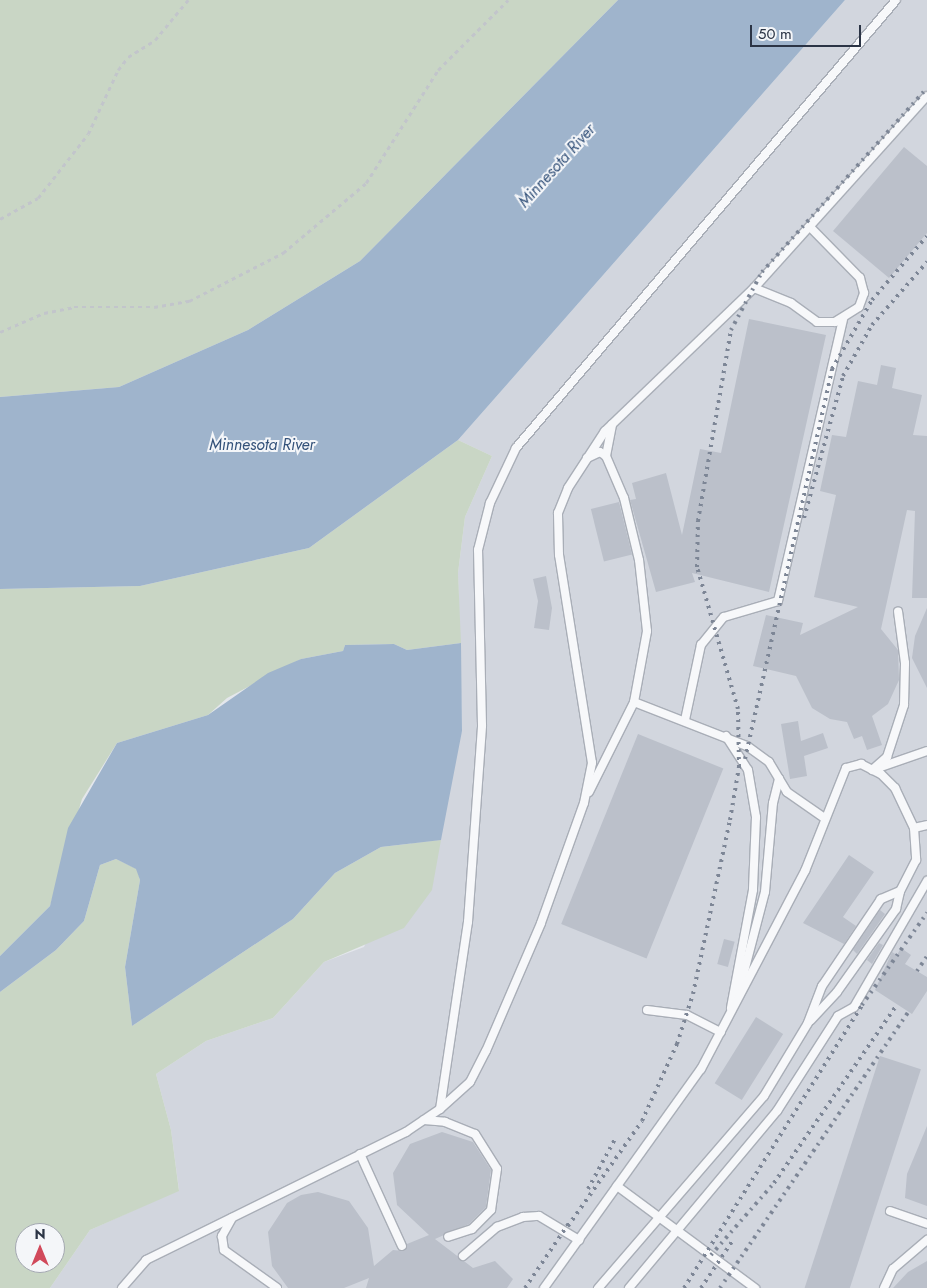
<!DOCTYPE html>
<html>
<head>
<meta charset="utf-8">
<style>
	body { margin:0 }
	#map { position:relative; width:927px; height:1288px; overflow:hidden; background:#e4e7ec; font-family:Jost,sans-serif }
	div>[style] { position:absolute }
	.built>* { inset:0; background:#d2d6de }
	.green>* { inset:0; background:#c9d6c5 }
	.water>* { inset:0; background:#9fb4cc }
	.building>* { inset:0; background:#bbc0ca; transform-origin:0 0 }
	.path>* { height:2.5px; margin-top:-1.25px; transform-origin:0; background:repeating-linear-gradient(90deg,#c2c5cb 0 4px,transparent 0 8px) }
	.roads { filter:drop-shadow(1px 0 #a9aeb7) drop-shadow(-1px 0 #a9aeb7) drop-shadow(0 1px #a9aeb7) drop-shadow(0 -1px #a9aeb7) }
	.lane>* { height:8px; margin:-4px; padding:0 4px; transform-origin:4px; border-radius:4px; background:#f7f8fa }
	.rail>* { height:4px; margin-top:-2px; transform-origin:0; background:repeating-linear-gradient(90deg,#7d8696 0 2.5px,transparent 0 7.5px) }
	span { translate:-50% -50%; white-space:nowrap; text-align:center; line-height:1.15; -webkit-text-stroke:4px #f4f6f9; paint-order:stroke }
	.water-label { font-size:16px; color:#34527a; font-style:italic }
	.north { position:absolute; left:15px; top:1223px; width:50px; height:50px; box-sizing:border-box; background:#f4f6f9; border:1px solid #a4a8b1; border-radius:50%; rotate:0deg; font-size:14px; font-weight:700; line-height:20px; text-align:center; color:#2b3445 }
	.north::after { content:''; display:block; margin:auto; width:18px; height:22px; background:#d1495b; clip-path:polygon(50% 0,100% 100%,50% 72%,0 100%) }
	.scale { position:absolute; left:750px; top:25px; width:111px; height:22px; box-sizing:border-box; border:2px solid #2b3445; border-top:0; padding-left:6px; font-size:15px; line-height:18px; white-space:nowrap; color:#2b3445; -webkit-text-stroke:4px #f4f6f9; paint-order:stroke }
</style>
</head>
<body>
<div id="map">
	<div class="built">
		<i style="clip-path:polygon(845px 0,927px 0,927px 1288px,50px 1288px,90px 1230px,179px 1190px,171px 1130px,156px 1074px,206px 1041px,273px 1018px,324px 962px,364px 947px,462px 731px,458px 573px,465px 517px,492px 456px,458px 440px)"></i>
	</div>
	<div class="green">
		<i style="clip-path:polygon(0 0,618px 0,360px 261px,248px 330px,119px 387px,0 397px)"></i>
		<i style="clip-path:polygon(458px 440px,492px 456px,465px 517px,458px 573px,461px 643px,407px 650px,394px 644px,345px 645px,343px 651px,301px 659px,227px 698px,208px 715px,117px 743px,82px 799px,50px 906px,0 956px,0 589px,140px 586px,309px 548px)"></i>
		<i style="clip-path:polygon(evenodd,441px 840px,432px 890px,404px 928px,324px 962px,273px 1018px,206px 1041px,156px 1074px,171px 1130px,179px 1191px,90px 1230px,50px 1288px,0 1288px,0 992px,56px 950px,84px 921px,100px 865px,116px 859px,137px 869px,140px 880px,125px 967px,132px 1026px,293px 919px,335px 873px,381px 847px,441px 840px,25px 1233px,55px 1233px,55px 1263px,25px 1263px,25px 1233px)"></i>
	</div>
	<div class="water">
		<i style="clip-path:polygon(618px 0,845px 0,458px 440px,309px 548px,140px 586px,0 589px,0 397px,119px 387px,248px 330px,360px 261px)"></i>
		<i style="clip-path:polygon(461px 643px,462px 731px,441px 840px,381px 847px,335px 873px,293px 919px,132px 1026px,125px 967px,140px 880px,136px 869px,116px 859px,100px 865px,84px 921px,56px 950px,0 992px,0 956px,50px 906px,68px 828px,117px 743px,208px 715px,268px 673px,301px 659px,343px 651px,345px 645px,394px 644px,407px 650px)"></i>
	</div>
	<div class="building">
		<i style="clip-path:polygon(904px 147px,927px 166px,927px 233px,889px 278px,833px 231px)"></i>
		<i style="clip-path:polygon(749px 319px,826px 335px,769px 592px,692px 573px,695px 582px,656px 592px,630px 500px,636px 499px,632px 483px,666px 473px,682px 535px,700px 449px,721px 453px)"></i>
		<i style="clip-path:polygon(881px 365px,896px 368px,892px 388px,922px 395px,913px 435px,927px 436px,927px 598px,912px 598px,915px 511px,907px 510px,881px 629px,898px 650px,899px 680px,888px 704px,872px 716px,882px 745px,867px 750px,862px 736px,854px 739px,847px 722px,830px 719px,812px 708px,796px 676px,753px 666px,766px 615px,803px 623px,800px 635px,858px 607px,814px 597px,836px 495px,820px 491px,832px 435px,846px 437px,858px 381px,877px 385px)"></i>
		<i style="left:619px;top:502px;width:54px;height:29px;rotate:76deg"></i>
		<i style="clip-path:polygon(546px 576px,552px 608px,549px 630px,534px 628px,538px 601px,533px 579px)"></i>
		<i style="clip-path:polygon(927px 608px,927px 688px,912px 658px,915px 636px)"></i>
		<i style="clip-path:polygon(798px 721px,801px 741px,823px 733px,828px 748px,804px 756px,807px 776px,790px 779px,781px 724px)"></i>
		<i style="left:638px;top:734px;width:92px;height:205px;rotate:22deg"></i>
		<i style="clip-path:polygon(849px 855px,874px 872px,843px 917px,856px 926px,844px 944px,803px 923px)"></i>
		<i style="clip-path:polygon(880px 910px,885px 914px,857px 954px,853px 950px)"></i>
		<i style="left:724px;top:939px;width:11px;height:26px;rotate:15deg"></i>
		<i style="clip-path:polygon(879px 943px,883px 945px,872px 964px,867px 960px)"></i>
		<i style="clip-path:polygon(901px 948px,911px 955px,905px 964px,927px 977px,927px 991px,912px 1014px,875px 990px,892px 952px,897px 955px)"></i>
		<i style="left:756px;top:1017px;width:32px;height:78px;rotate:32deg"></i>
		<i style="left:880px;top:1056px;width:43px;height:244px;rotate:18deg"></i>
		<i style="clip-path:polygon(927px 1126px,927px 1206px,905px 1198px,907px 1174px)"></i>
		<i style="clip-path:polygon(442px 1132px,473px 1142px,491px 1170px,486px 1207px,469px 1224px,435px 1239px,473px 1268px,495px 1261px,513px 1279px,507px 1288px,366px 1288px,369px 1278px,344px 1288px,288px 1288px,272px 1266px,268px 1232px,287px 1203px,301px 1195px,318px 1192px,349px 1201px,368px 1228px,374px 1266px,393px 1250px,404px 1251px,407px 1244px,429px 1235px,397px 1205px,393px 1173px,410px 1144px)"></i>
		<i style="clip-path:polygon(927px 1261px,927px 1288px,893px 1288px,908px 1272px)"></i>
	</div>
	<div class="path">
		<i style="left:0;top:219px;width:43px;rotate:-28.9deg"></i>
		<i style="left:38px;top:198px;width:81px;rotate:-52deg"></i>
		<i style="left:88px;top:134px;width:71px;rotate:-64.9deg"></i>
		<i style="left:118px;top:70px;width:16px;rotate:-52deg"></i>
		<i style="left:128px;top:57px;width:32px;rotate:-32deg"></i>
		<i style="left:155px;top:40px;width:52px;rotate:-50.5deg"></i>
		<i style="left:0;top:332px;width:48px;rotate:-23.4deg"></i>
		<i style="left:44px;top:313px;width:31px;rotate:-11deg"></i>
		<i style="left:74px;top:307px;width:80px"></i>
		<i style="left:154px;top:307px;width:36px;rotate:-10deg"></i>
		<i style="left:189px;top:301px;width:106px;rotate:-27.1deg"></i>
		<i style="left:283px;top:253px;width:109px;rotate:-40.1deg"></i>
		<i style="left:366px;top:183px;width:134px;rotate:-57.5deg"></i>
		<i style="left:438px;top:70px;width:99px;rotate:-45deg"></i>
	</div>
	<div class="roads">
		<div class="lane">
			<i style="left:754px;top:288px;width:40px;rotate:22deg"></i>
			<i style="left:791px;top:303px;width:32px;rotate:36deg"></i>
			<i style="left:817px;top:322px;width:18px"></i>
			<i style="left:835px;top:322px;width:28px;rotate:-32deg"></i>
			<i style="left:859px;top:307px;width:15px;rotate:-70deg"></i>
			<i style="left:864px;top:293px;width:16px;rotate:-105deg"></i>
			<i style="left:860px;top:278px;width:70px;rotate:-134.4deg"></i>
			<i style="left:587px;top:458px;width:14px;rotate:-25deg"></i>
			<i style="left:600px;top:452px;width:7px;rotate:34deg"></i>
			<i style="left:634px;top:702px;width:121px;rotate:21.3deg"></i>
			<i style="left:747px;top:746px;width:27px;rotate:36deg"></i>
			<i style="left:769px;top:762px;width:35px;rotate:59deg"></i>
			<i style="left:787px;top:792px;width:44px;rotate:34.8deg"></i>
			<i style="left:685px;top:720px;width:77px;rotate:-78deg"></i>
			<i style="left:701px;top:645px;width:36px;rotate:-51deg"></i>
			<i style="left:724px;top:617px;width:56px;rotate:-16.5deg"></i>
			<i style="left:778px;top:601px;width:289px;rotate:-77deg"></i>
			<i style="left:726px;top:736px;width:40px;rotate:57.1deg"></i>
			<i style="left:748px;top:770px;width:48px;rotate:80.3deg"></i>
			<i style="left:756px;top:817px;width:73px;rotate:92.4deg"></i>
			<i style="left:753px;top:890px;width:120px;rotate:100.6deg"></i>
			<i style="left:875px;top:769px;width:55px;rotate:-19.1deg"></i>
			<i style="left:872px;top:770px;width:20px;rotate:-41deg"></i>
			<i style="left:887px;top:757px;width:55px;rotate:-71.9deg"></i>
			<i style="left:904px;top:705px;width:42px;rotate:-88.6deg"></i>
			<i style="left:905px;top:663px;width:52px;rotate:-97.7deg"></i>
			<i style="left:589px;top:792px;width:101px;rotate:-63.4deg"></i>
			<i style="left:634px;top:702px;width:72px;rotate:-79.6deg"></i>
			<i style="left:647px;top:631px;width:71px;rotate:-96.4deg"></i>
			<i style="left:639px;top:560px;width:64px;rotate:-103.6deg"></i>
			<i style="left:624px;top:498px;width:46px;rotate:-113.2deg"></i>
			<i style="left:606px;top:456px;width:32px;rotate:-79deg"></i>
			<i style="left:914px;top:828px;width:13px;rotate:-13deg"></i>
			<i style="left:739px;top:991px;width:102px;rotate:-75.3deg"></i>
			<i style="left:765px;top:892px;width:89px;rotate:-84.9deg"></i>
			<i style="left:773px;top:803px;width:25px;rotate:-76deg"></i>
			<i style="left:647px;top:1010px;width:40px;rotate:7.1deg"></i>
			<i style="left:687px;top:1015px;width:38px;rotate:27deg"></i>
			<i style="left:811px;top:1020px;width:38px;rotate:-47deg"></i>
			<i style="left:837px;top:992px;width:102px;rotate:-54.6deg"></i>
			<i style="left:896px;top:909px;width:18px;rotate:-77deg"></i>
			<i style="left:440px;top:1109px;width:40px;rotate:-42deg"></i>
			<i style="left:470px;top:1082px;width:35px;rotate:-63deg"></i>
			<i style="left:486px;top:1051px;width:139px;rotate:-66.7deg"></i>
			<i style="left:541px;top:923px;width:127px;rotate:-70.3deg"></i>
			<i style="left:584px;top:803px;width:41px;rotate:-78.7deg"></i>
			<i style="left:592px;top:763px;width:211px;rotate:-99deg"></i>
			<i style="left:559px;top:555px;width:42px;rotate:-91.4deg"></i>
			<i style="left:558px;top:513px;width:27px;rotate:-68deg"></i>
			<i style="left:568px;top:488px;width:68px;rotate:-57deg"></i>
			<i style="left:605px;top:431px;width:207px;rotate:-43.8deg"></i>
			<i style="left:754px;top:288px;width:258px;rotate:-48deg"></i>
			<i style="left:424px;top:1120px;width:21px;rotate:5deg"></i>
			<i style="left:445px;top:1122px;width:32px;rotate:22deg"></i>
			<i style="left:475px;top:1134px;width:41px;rotate:57.8deg"></i>
			<i style="left:497px;top:1169px;width:41px;rotate:98.3deg"></i>
			<i style="left:491px;top:1210px;width:27px;rotate:135deg"></i>
			<i style="left:472px;top:1229px;width:25px;rotate:162deg"></i>
			<i style="left:360px;top:1154px;width:101px;rotate:65.5deg"></i>
			<i style="left:617px;top:1186px;width:172px;rotate:36.5deg"></i>
			<i style="left:890px;top:1211px;width:39px;rotate:19deg"></i>
			<i style="left:232px;top:1218px;width:21px;rotate:119deg"></i>
			<i style="left:222px;top:1236px;width:14px;rotate:82deg"></i>
			<i style="left:224px;top:1250px;width:65px;rotate:35.6deg"></i>
			<i style="left:463px;top:1256px;width:45px;rotate:-40.5deg"></i>
			<i style="left:497px;top:1227px;width:28px;rotate:-21deg"></i>
			<i style="left:523px;top:1217px;width:16px;rotate:-4deg"></i>
			<i style="left:539px;top:1216px;width:47px;rotate:31deg"></i>
			<i style="left:122px;top:1288px;width:37px;rotate:-49deg"></i>
			<i style="left:146px;top:1260px;width:290px;rotate:-26.2deg"></i>
			<i style="left:406px;top:1132px;width:41px;rotate:-34.1deg"></i>
			<i style="left:440px;top:1109px;width:189px;rotate:-81.5deg"></i>
			<i style="left:468px;top:922px;width:197px;rotate:-85.9deg"></i>
			<i style="left:482px;top:725px;width:175px;rotate:-91.3deg"></i>
			<i style="left:478px;top:550px;width:49px;rotate:-75.7deg"></i>
			<i style="left:490px;top:503px;width:61px;rotate:-64.7deg"></i>
			<i style="left:516px;top:448px;width:587px;rotate:-49.69deg"></i>
			<i style="left:544px;top:1288px;width:269px;rotate:-54.4deg"></i>
			<i style="left:701px;top:1069px;width:224px;rotate:-62.3deg"></i>
			<i style="left:805px;top:871px;width:111px;rotate:-68.3deg"></i>
			<i style="left:846px;top:768px;width:16px;rotate:-15deg"></i>
			<i style="left:861px;top:764px;width:22px;rotate:27deg"></i>
			<i style="left:881px;top:774px;width:20px;rotate:45deg"></i>
			<i style="left:895px;top:788px;width:44px;rotate:64.6deg"></i>
			<i style="left:914px;top:828px;width:32px;rotate:86deg"></i>
			<i style="left:916px;top:860px;width:35px;rotate:117deg"></i>
			<i style="left:900px;top:891px;width:21px;rotate:157deg"></i>
			<i style="left:881px;top:899px;width:105px;rotate:124.1deg"></i>
			<i style="left:822px;top:986px;width:40px;rotate:111deg"></i>
			<i style="left:808px;top:1023px;width:85px;rotate:121.1deg"></i>
			<i style="left:764px;top:1096px;width:254px;rotate:130.8deg"></i>
			<i style="left:629px;top:1288px;width:231px;rotate:-50.1deg"></i>
			<i style="left:777px;top:1111px;width:113px;rotate:-57.3deg"></i>
			<i style="left:838px;top:1016px;width:18px;rotate:-29deg"></i>
			<i style="left:854px;top:1007px;width:146px;rotate:-59.9deg"></i>
			<i style="left:884px;top:1288px;width:21px;rotate:-65deg"></i>
			<i style="left:893px;top:1269px;width:45px;rotate:-40.5deg"></i>
		</div>
	</div>
	<div class="rail">
		<i style="left:804px;top:518px;width:147px;rotate:-74.6deg"></i>
		<i style="left:843px;top:376px;width:59px;rotate:-60.4deg"></i>
		<i style="left:872px;top:325px;width:84px;rotate:-48.9deg"></i>
		<i style="left:745px;top:759px;width:400px;rotate:-77.4deg"></i>
		<i style="left:832px;top:369px;width:80px;rotate:-59.9deg"></i>
		<i style="left:872px;top:300px;width:84px;rotate:-49.3deg"></i>
		<i style="left:917px;top:971px;width:18px;rotate:-56deg"></i>
		<i style="left:588px;top:1189px;width:57px;rotate:-61.6deg"></i>
		<i style="left:568px;top:1226px;width:128px;rotate:-54.8deg"></i>
		<i style="left:642px;top:1121px;width:85px;rotate:-65.6deg"></i>
		<i style="left:677px;top:1044px;width:52px;rotate:-72.3deg"></i>
		<i style="left:693px;top:994px;width:178px;rotate:-78deg"></i>
		<i style="left:730px;top:820px;width:54px;rotate:-80.4deg"></i>
		<i style="left:739px;top:767px;width:58px;rotate:-91deg"></i>
		<i style="left:738px;top:709px;width:148px;rotate:-106.1deg"></i>
		<i style="left:697px;top:567px;width:46px;rotate:-88.8deg"></i>
		<i style="left:698px;top:521px;width:194px;rotate:-80.2deg"></i>
		<i style="left:731px;top:330px;width:66px;rotate:-61.9deg"></i>
		<i style="left:762px;top:272px;width:247px;rotate:-48.1deg"></i>
		<i style="left:711px;top:1255px;width:96px;rotate:-48.8deg"></i>
		<i style="left:774px;top:1183px;width:216px;rotate:-55.4deg"></i>
		<i style="left:525px;top:1288px;width:82px;rotate:-55.9deg"></i>
		<i style="left:684px;top:1288px;width:334px;rotate:-57.8deg"></i>
		<i style="left:862px;top:1005px;width:113px;rotate:-54.8deg"></i>
		<i style="left:701px;top:1288px;width:58px;rotate:-56.3deg"></i>
		<i style="left:720px;top:1288px;width:334px;rotate:-55.7deg"></i>
	</div>
	<div class="water-label">
		<span style="left:557px;top:166px;rotate:-48deg">Minnesota River</span>
		<span style="left:262px;top:445px">Minnesota River</span>
	</div>
	<div class="north">N</div>
	<div class="scale">50 m</div>
</div>
</body>
</html>
